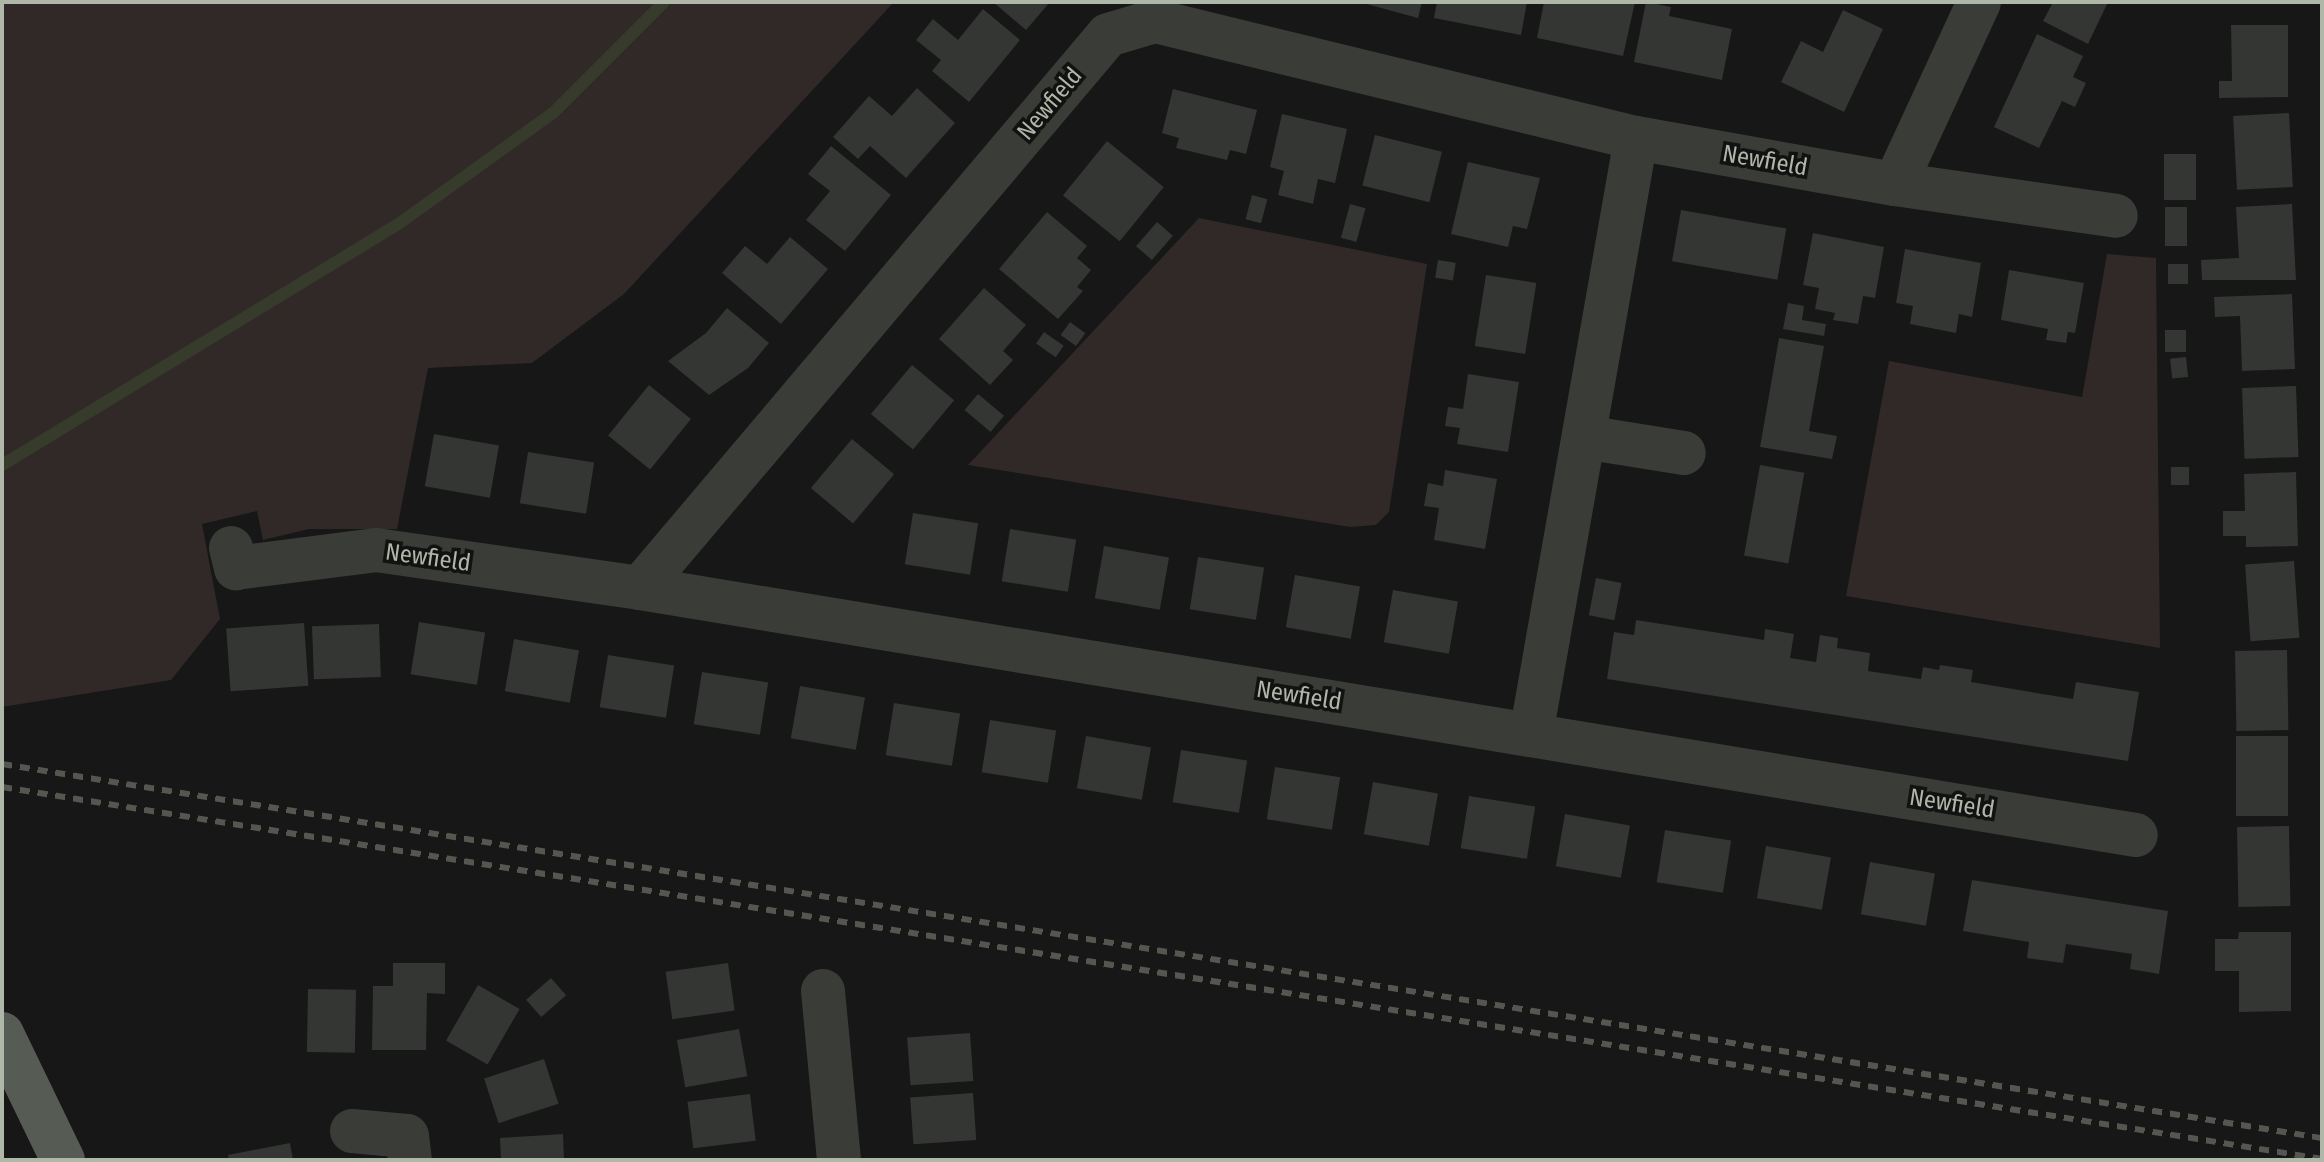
<!DOCTYPE html>
<html>
<head>
<meta charset="utf-8">
<style>
	body { margin:0 }
	#map { position:relative; width:2324px; height:1162px; overflow:hidden; background:#161716; font-family:"Fira Sans Condensed",sans-serif }
	div>[style] { position:absolute }
	.green>* { inset:0; background:#312828 }
	.stream>* { height:12px; margin:-6px; padding:0 6px; transform-origin:6px; border-radius:6px; background:#363b2c }
	.building>* { inset:0; background:#343633; transform-origin:0 0 }
	.minor>* { height:44px; margin:-22px; padding:0 22px; transform-origin:22px; border-radius:22px; background:#393c37 }
	.major>* { height:44px; margin:-22px; padding:0 22px; transform-origin:22px; border-radius:22px; background:#565b53 }
	.rail>* { height:6px; margin-top:-3px; transform-origin:0; background:repeating-linear-gradient(90deg,#535750 0 10px,transparent 0 18px) }
	span { translate:-50% -50%; white-space:nowrap; text-align:center; line-height:1.15; -webkit-text-stroke:7px #111211; paint-order:stroke }
	.street-label { font-size:24px; color:#afb7a8 }
	.frame { position:absolute; inset:0; border:4px solid #afb7a8; pointer-events:none }
</style>
</head>
<body>
<div id="map">
	<div class="green">
		<i style="clip-path:polygon(2px 2px,894px 2px,624px 294px,532px 363px,428px 368px,397px 529px,309px 529px,263px 540px,257px 511px,202px 524px,220px 619px,171px 680px,2px 707px)"></i>
		<i style="clip-path:polygon(1199px 218px,1427px 264px,1389px 512px,1376px 525px,1350px 527px,968px 465px)"></i>
		<i style="clip-path:polygon(2107px 254px,2156px 258px,2160px 648px,1846px 596px,1889px 361px,2082px 397px)"></i>
	</div>
	<div class="stream">
		<i style="left:2px;top:465px;width:462px;rotate:-31.3deg"></i>
		<i style="left:397px;top:225px;width:192px;rotate:-35.7deg"></i>
		<i style="left:553px;top:113px;width:157px;rotate:-45deg"></i>
	</div>
	<div class="building">
		<i style="clip-path:polygon(993px 2px,1050px 2px,1026px 30px)"></i>
		<i style="clip-path:polygon(1359px 2px,1422px 2px,1418px 18px)"></i>
		<i style="clip-path:polygon(1437px 2px,1527px 2px,1521px 35px,1434px 18px)"></i>
		<i style="clip-path:polygon(1544px 2px,1635px 2px,1623px 56px,1537px 38px)"></i>
		<i style="clip-path:polygon(1646px 2px,1671px 7px,1669px 16px,1732px 29px,1722px 80px,1634px 62px)"></i>
		<i style="clip-path:polygon(2053px 2px,2108px 2px,2088px 44px,2043px 21px)"></i>
		<i style="clip-path:polygon(983px 9px,1020px 40px,969px 102px,932px 71px,941px 60px,916px 40px,933px 19px,958px 40px)"></i>
		<i style="clip-path:polygon(1843px 10px,1883px 29px,1844px 112px,1781px 82px,1801px 41px,1823px 52px)"></i>
		<i style="clip-path:polygon(2231px 25px,2288px 25px,2288px 97px,2219px 98px,2219px 81px,2232px 81px)"></i>
		<i style="clip-path:polygon(2037px 34px,2083px 56px,2073px 77px,2086px 83px,2075px 107px,2062px 101px,2039px 148px,1994px 127px)"></i>
		<i style="clip-path:polygon(917px 88px,955px 123px,906px 178px,870px 146px,858px 159px,833px 137px,869px 96px,892px 116px)"></i>
		<i style="clip-path:polygon(1173px 89px,1257px 110px,1246px 154px,1230px 150px,1227px 160px,1176px 148px,1179px 138px,1162px 133px)"></i>
		<i style="left:2289px;top:113px;width:74px;height:56px;rotate:87deg"></i>
		<i style="clip-path:polygon(1282px 114px,1347px 129px,1335px 183px,1318px 179px,1313px 204px,1278px 195px,1284px 171px,1270px 167px)"></i>
		<i style="left:1375px;top:135px;width:69px;height:52px;rotate:14deg"></i>
		<i style="left:1107px;top:141px;width:73px;height:70px;rotate:39deg"></i>
		<i style="clip-path:polygon(831px 146px,891px 195px,845px 251px,806px 220px,830px 191px,808px 174px)"></i>
		<i style="left:2164px;top:154px;width:32px;height:46px"></i>
		<i style="clip-path:polygon(1468px 162px,1540px 178px,1527px 229px,1513px 226px,1508px 247px,1451px 234px)"></i>
		<i style="left:1252px;top:195px;width:16px;height:25px;rotate:15deg"></i>
		<i style="left:1350px;top:204px;width:16px;height:35px;rotate:15deg"></i>
		<i style="clip-path:polygon(2292px 204px,2296px 280px,2202px 280px,2201px 260px,2239px 258px,2236px 207px)"></i>
		<i style="left:2165px;top:207px;width:22px;height:39px"></i>
		<i style="left:1681px;top:210px;width:107px;height:52px;rotate:10deg"></i>
		<i style="clip-path:polygon(1047px 212px,1087px 246px,1077px 258px,1091px 270px,1077px 287px,1083px 291px,1058px 319px,999px 269px)"></i>
		<i style="left:1157px;top:222px;width:21px;height:32px;rotate:41deg"></i>
		<i style="clip-path:polygon(1813px 233px,1884px 247px,1875px 298px,1863px 296px,1858px 324px,1833px 320px,1835px 313px,1815px 309px,1819px 288px,1803px 285px)"></i>
		<i style="clip-path:polygon(790px 237px,828px 269px,781px 324px,722px 273px,745px 246px,767px 264px)"></i>
		<i style="clip-path:polygon(1905px 249px,1981px 263px,1972px 317px,1959px 314px,1956px 333px,1910px 324px,1913px 306px,1896px 303px)"></i>
		<i style="left:1438px;top:260px;width:18px;height:18px;rotate:9deg"></i>
		<i style="left:2168px;top:264px;width:20px;height:20px"></i>
		<i style="clip-path:polygon(2009px 270px,2084px 283px,2075px 333px,2068px 332px,2066px 343px,2046px 340px,2048px 329px,2001px 320px)"></i>
		<i style="left:1486px;top:275px;width:51px;height:72px;rotate:9deg"></i>
		<i style="clip-path:polygon(984px 288px,1026px 325px,1003px 351px,1013px 360px,990px 385px,939px 339px)"></i>
		<i style="clip-path:polygon(2292px 294px,2295px 369px,2242px 371px,2240px 316px,2215px 317px,2214px 297px)"></i>
		<i style="clip-path:polygon(1788px 303px,1804px 306px,1802px 320px,1826px 324px,1824px 336px,1783px 329px)"></i>
		<i style="clip-path:polygon(727px 308px,769px 343px,748px 368px,709px 395px,668px 361px,706px 333px)"></i>
		<i style="left:1070px;top:322px;width:19px;height:16px;rotate:36deg"></i>
		<i style="left:2165px;top:330px;width:21px;height:22px"></i>
		<i style="left:1044px;top:332px;width:24px;height:14px;rotate:35deg"></i>
		<i style="clip-path:polygon(1779px 338px,1824px 346px,1809px 431px,1837px 436px,1832px 459px,1760px 447px)"></i>
		<i style="left:2186px;top:357px;width:20px;height:16px;rotate:84deg"></i>
		<i style="left:912px;top:365px;width:55px;height:64px;rotate:40deg"></i>
		<i style="clip-path:polygon(1468px 374px,1519px 382px,1508px 452px,1457px 444px,1460px 428px,1445px 426px,1448px 407px,1463px 409px)"></i>
		<i style="left:649px;top:385px;width:54px;height:65px;rotate:39deg"></i>
		<i style="left:2296px;top:386px;width:71px;height:54px;rotate:88deg"></i>
		<i style="left:978px;top:394px;width:34px;height:21px;rotate:40deg"></i>
		<i style="left:434px;top:434px;width:66px;height:53px;rotate:10deg"></i>
		<i style="left:852px;top:439px;width:55px;height:64px;rotate:40deg"></i>
		<i style="left:528px;top:452px;width:67px;height:52px;rotate:9deg"></i>
		<i style="left:1760px;top:465px;width:45px;height:92px;rotate:10deg"></i>
		<i style="left:2171px;top:467px;width:18px;height:18px"></i>
		<i style="clip-path:polygon(1445px 470px,1497px 479px,1485px 549px,1434px 540px,1439px 508px,1424px 506px,1428px 483px,1443px 486px)"></i>
		<i style="clip-path:polygon(2296px 472px,2298px 546px,2246px 547px,2246px 536px,2223px 536px,2223px 511px,2245px 511px,2244px 474px)"></i>
		<i style="left:913px;top:513px;width:66px;height:52px;rotate:9deg"></i>
		<i style="left:1010px;top:529px;width:67px;height:53px;rotate:9deg"></i>
		<i style="left:1104px;top:546px;width:66px;height:53px;rotate:10deg"></i>
		<i style="left:1198px;top:557px;width:67px;height:53px;rotate:9deg"></i>
		<i style="left:2294px;top:561px;width:77px;height:49px;rotate:86deg"></i>
		<i style="left:1295px;top:575px;width:66px;height:53px;rotate:10deg"></i>
		<i style="left:1596px;top:578px;width:26px;height:38px;rotate:11deg"></i>
		<i style="left:1393px;top:590px;width:66px;height:53px;rotate:10deg"></i>
		<i style="clip-path:polygon(1636px 620px,1764px 640px,1765px 629px,1794px 634px,1790px 658px,1816px 662px,1820px 635px,1838px 638px,1837px 648px,1870px 653px,1868px 671px,1921px 679px,1923px 667px,1939px 670px,1940px 665px,1973px 670px,1971px 682px,2073px 699px,2076px 682px,2139px 692px,2128px 761px,1607px 679px,1614px 632px,1634px 635px)"></i>
		<i style="left:419px;top:622px;width:67px;height:53px;rotate:9deg"></i>
		<i style="left:304px;top:623px;width:63px;height:78px;rotate:86deg"></i>
		<i style="left:379px;top:624px;width:53px;height:67px;rotate:88deg"></i>
		<i style="left:514px;top:639px;width:66px;height:53px;rotate:10deg"></i>
		<i style="left:2287px;top:650px;width:80px;height:52px;rotate:89deg"></i>
		<i style="left:608px;top:655px;width:67px;height:53px;rotate:9deg"></i>
		<i style="left:702px;top:672px;width:67px;height:53px;rotate:9deg"></i>
		<i style="left:800px;top:686px;width:66px;height:53px;rotate:10deg"></i>
		<i style="left:894px;top:703px;width:67px;height:53px;rotate:9deg"></i>
		<i style="left:990px;top:720px;width:67px;height:53px;rotate:9deg"></i>
		<i style="left:1086px;top:736px;width:66px;height:53px;rotate:10deg"></i>
		<i style="left:2288px;top:736px;width:80px;height:52px;rotate:90deg"></i>
		<i style="left:1181px;top:750px;width:67px;height:53px;rotate:9deg"></i>
		<i style="left:1275px;top:767px;width:66px;height:53px;rotate:9deg"></i>
		<i style="left:1373px;top:782px;width:66px;height:53px;rotate:10deg"></i>
		<i style="left:1469px;top:796px;width:67px;height:53px;rotate:9deg"></i>
		<i style="left:1565px;top:814px;width:66px;height:53px;rotate:10deg"></i>
		<i style="left:2289px;top:826px;width:80px;height:52px;rotate:89deg"></i>
		<i style="left:1665px;top:830px;width:67px;height:53px;rotate:9deg"></i>
		<i style="left:1766px;top:846px;width:66px;height:53px;rotate:10deg"></i>
		<i style="left:1870px;top:862px;width:66px;height:53px;rotate:10deg"></i>
		<i style="clip-path:polygon(1972px 880px,2168px 911px,2159px 974px,2130px 969px,2132px 954px,2066px 944px,2063px 963px,2027px 958px,2029px 942px,1963px 931px)"></i>
		<i style="clip-path:polygon(2239px 932px,2291px 932px,2291px 1011px,2239px 1012px,2239px 971px,2215px 971px,2215px 939px,2238px 939px)"></i>
		<i style="clip-path:polygon(393px 963px,445px 963px,445px 994px,427px 993px,426px 1050px,372px 1050px,373px 986px,393px 986px)"></i>
		<i style="left:728px;top:963px;width:48px;height:63px;rotate:82deg"></i>
		<i style="left:551px;top:978px;width:23px;height:33px;rotate:49deg"></i>
		<i style="left:478px;top:985px;width:48px;height:64px;rotate:30deg"></i>
		<i style="left:308px;top:989px;width:48px;height:63px;rotate:1deg"></i>
		<i style="left:739px;top:1029px;width:48px;height:63px;rotate:80deg"></i>
		<i style="left:970px;top:1033px;width:48px;height:63px;rotate:86deg"></i>
		<i style="left:544px;top:1059px;width:47px;height:63px;rotate:72deg"></i>
		<i style="left:973px;top:1093px;width:47px;height:63px;rotate:86deg"></i>
		<i style="left:750px;top:1094px;width:47px;height:63px;rotate:83deg"></i>
		<i style="clip-path:polygon(563px 1134px,564px 1160px,501px 1160px,500px 1138px)"></i>
		<i style="clip-path:polygon(290px 1143px,293px 1160px,229px 1160px,228px 1155px)"></i>
	</div>
	<div class="minor">
		<i style="left:1895px;top:184px;width:200px;rotate:-65.2deg"></i>
		<i style="left:1584px;top:437px;width:101px;rotate:9.1deg"></i>
		<i style="left:231px;top:548px;width:21px;rotate:76deg"></i>
		<i style="left:236px;top:568px;width:141px;rotate:-7.3deg"></i>
		<i style="left:376px;top:550px;width:267px;rotate:8.2deg"></i>
		<i style="left:640px;top:588px;width:1516px;rotate:9.38deg"></i>
		<i style="left:640px;top:588px;width:724px;rotate:-49.76deg"></i>
		<i style="left:1108px;top:35px;width:49px;rotate:-16.6deg"></i>
		<i style="left:1155px;top:21px;width:495px;rotate:13.7deg"></i>
		<i style="left:1636px;top:138px;width:263px;rotate:10.1deg"></i>
		<i style="left:1895px;top:184px;width:223px;rotate:8.2deg"></i>
		<i style="left:1531px;top:735px;width:606px;rotate:-80.02deg"></i>
		<i style="left:823px;top:991px;width:170px;rotate:84.6deg"></i>
		<i style="left:352px;top:1131px;width:55px;rotate:5.2deg"></i>
		<i style="left:407px;top:1136px;width:24px;rotate:83deg"></i>
	</div>
	<div class="major">
		<i style="left:2px;top:1034px;width:140px;rotate:64.2deg"></i>
	</div>
	<div class="rail">
		<i style="left:2px;top:764px;width:2350px;rotate:9.16deg"></i>
		<i style="left:2px;top:787px;width:2350px;rotate:9.11deg"></i>
	</div>
	<div class="street-label">
		<span style="left:1050px;top:104px;rotate:-50deg">Newfield</span>
		<span style="left:1765px;top:161px;rotate:10deg">Newfield</span>
		<span style="left:428px;top:558px;rotate:8deg">Newfield</span>
		<span style="left:1299px;top:696px;rotate:9deg">Newfield</span>
		<span style="left:1952px;top:804px;rotate:9deg">Newfield</span>
	</div>
	<div class="frame"></div>
</div>
</body>
</html>
